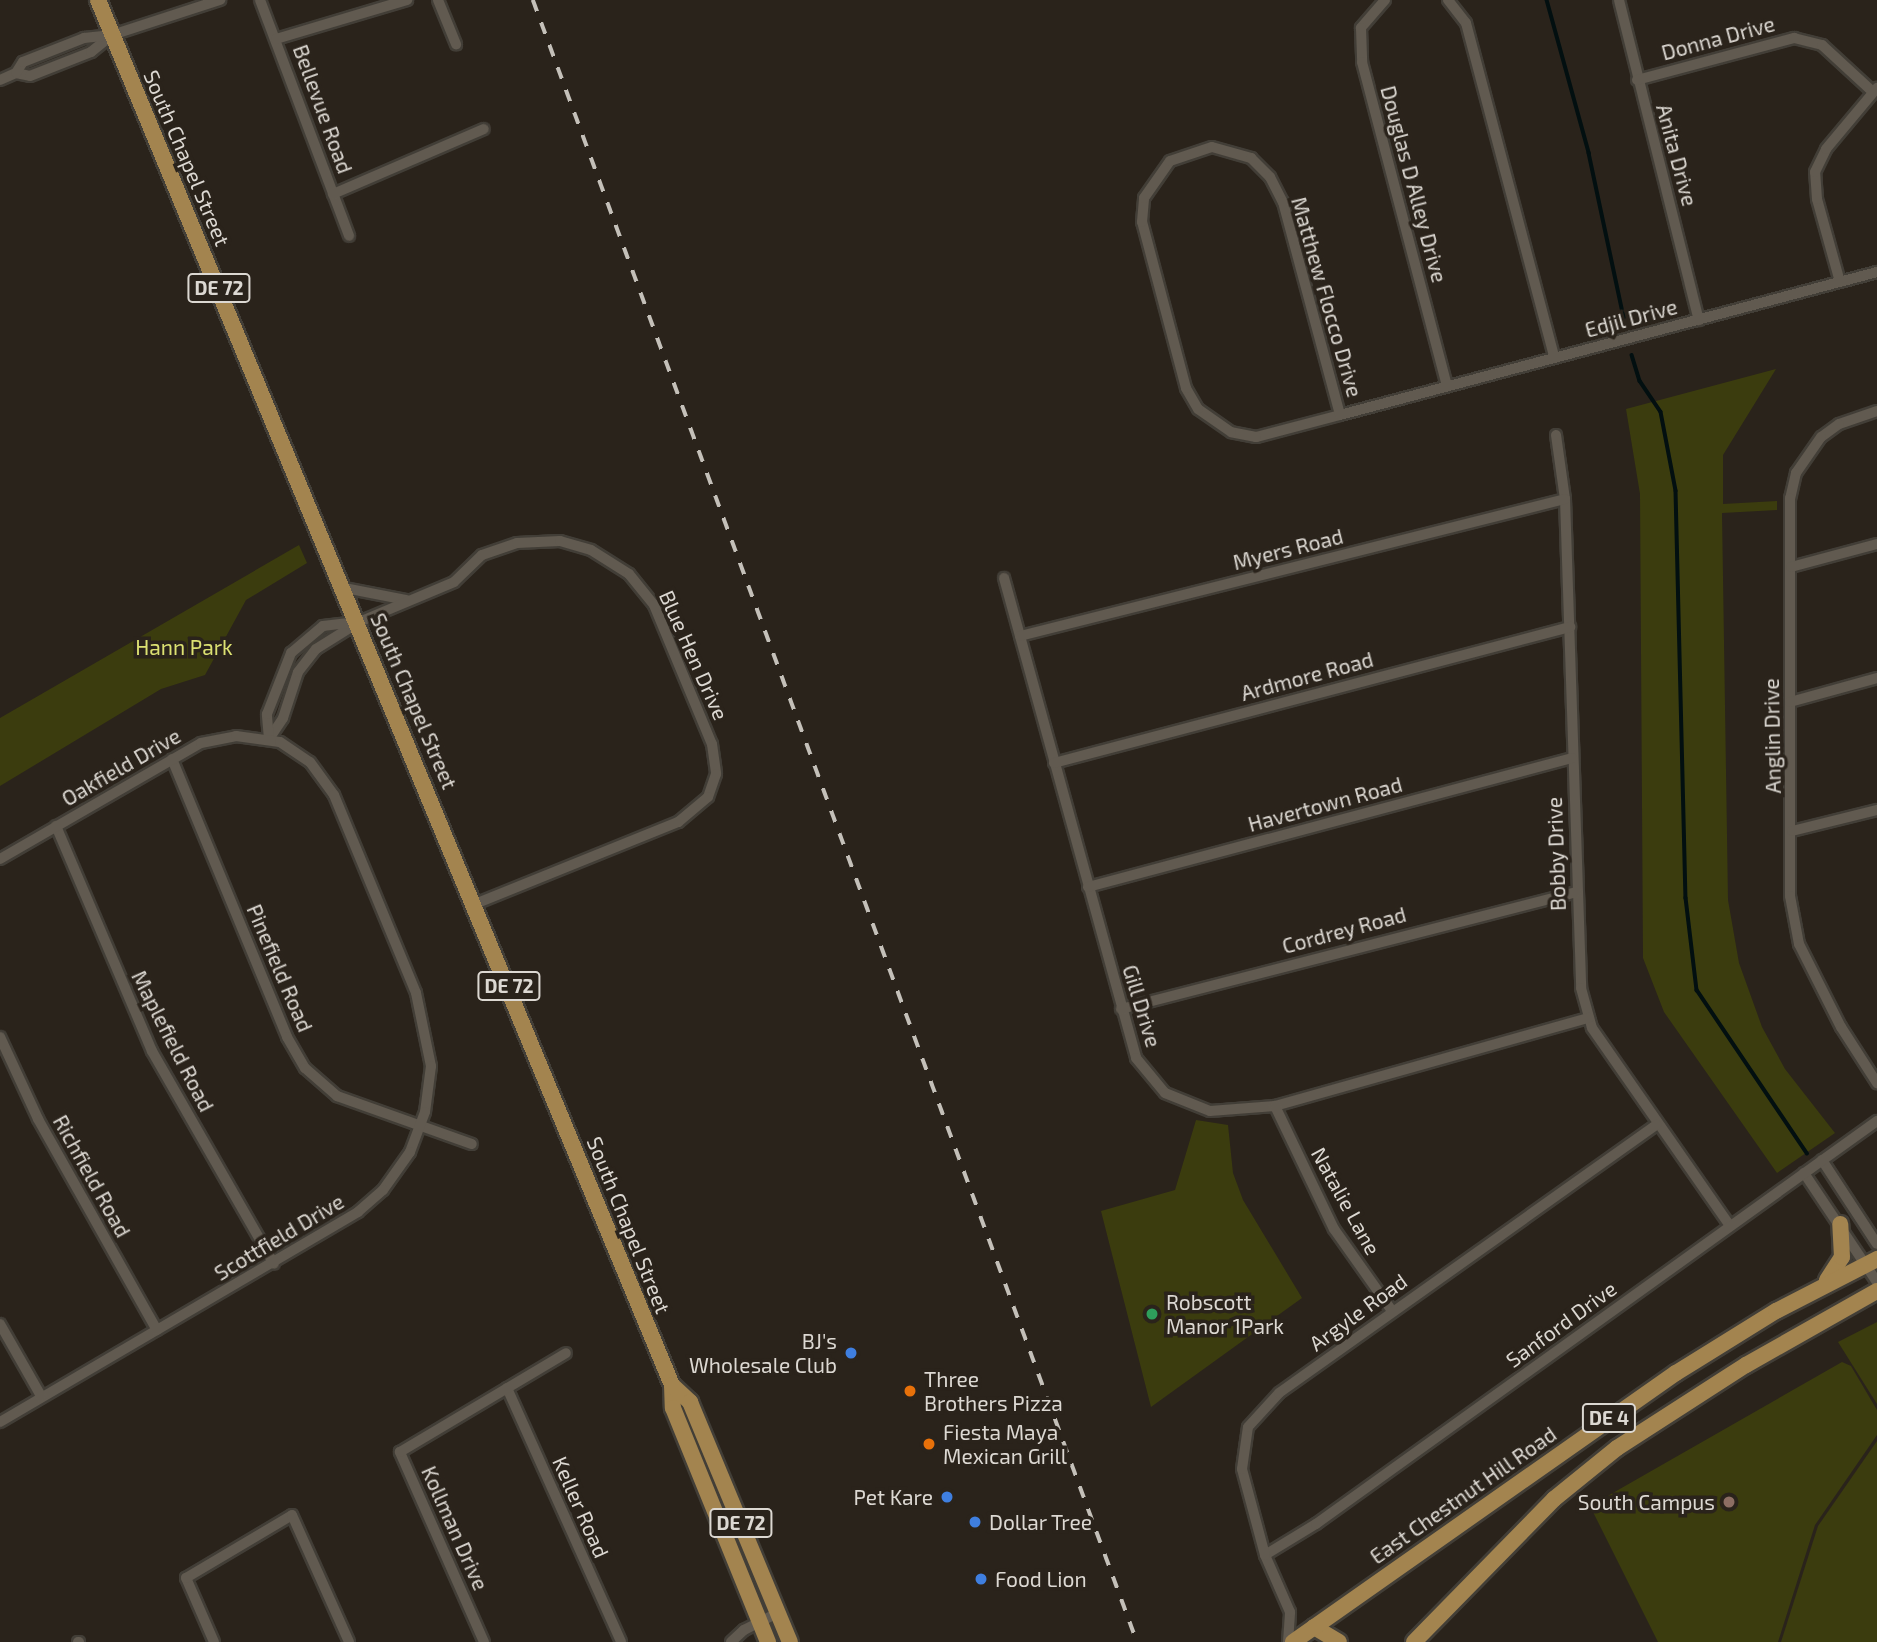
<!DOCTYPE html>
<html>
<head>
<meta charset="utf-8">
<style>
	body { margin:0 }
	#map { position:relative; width:1877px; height:1642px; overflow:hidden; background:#2a231b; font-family:"Exo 2",sans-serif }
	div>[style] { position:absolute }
	.green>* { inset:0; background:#3b3c0e }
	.stream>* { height:3.5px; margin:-1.75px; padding:0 1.75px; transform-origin:1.75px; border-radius:1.75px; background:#020f10 }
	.roads { filter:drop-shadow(2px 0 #423e37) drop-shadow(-2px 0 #423e37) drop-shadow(0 2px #423e37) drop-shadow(0 -2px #423e37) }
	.street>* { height:10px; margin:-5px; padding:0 5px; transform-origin:5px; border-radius:5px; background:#615a50 }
	.primary>* { height:16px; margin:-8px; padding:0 8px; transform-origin:8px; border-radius:8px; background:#a3844f }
	.rail>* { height:3.5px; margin-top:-1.75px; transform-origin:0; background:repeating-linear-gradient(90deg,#c4c0b9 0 12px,transparent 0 24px) }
	.dots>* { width:19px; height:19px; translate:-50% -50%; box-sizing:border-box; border:4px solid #2a231b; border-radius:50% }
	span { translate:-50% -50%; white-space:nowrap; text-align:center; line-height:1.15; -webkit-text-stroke:7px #2a231b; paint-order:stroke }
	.shield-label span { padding:2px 5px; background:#2a231b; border:2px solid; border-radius:5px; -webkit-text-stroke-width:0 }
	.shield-label { font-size:19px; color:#dcd8d2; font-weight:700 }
	.street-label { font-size:21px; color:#dcd8d2 }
	.park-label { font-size:21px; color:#dce172 }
	.poi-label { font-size:21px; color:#dcd8d2 }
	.left { translate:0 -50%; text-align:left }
	.right { translate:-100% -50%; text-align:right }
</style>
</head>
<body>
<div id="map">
	<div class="green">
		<i style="clip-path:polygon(1776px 369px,1723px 455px,1723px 504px,1777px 501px,1777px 510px,1722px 513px,1728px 900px,1739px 963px,1762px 1027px,1785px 1069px,1835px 1133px,1777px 1173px,1664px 1012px,1643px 958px,1640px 494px,1626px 409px)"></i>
		<i style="clip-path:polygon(299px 545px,307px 563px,246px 600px,205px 675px,161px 689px,0 786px,0 718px)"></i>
		<i style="clip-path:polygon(1196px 1120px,1228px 1125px,1233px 1173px,1243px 1200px,1302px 1298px,1151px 1407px,1101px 1211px,1175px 1190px)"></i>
		<i style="clip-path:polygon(1877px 1322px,1877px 1404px,1838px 1342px)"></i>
		<i style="clip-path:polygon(1842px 1362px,1851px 1366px,1877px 1410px,1877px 1435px,1815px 1525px,1778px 1642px,1658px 1642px,1590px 1506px)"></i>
		<i style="clip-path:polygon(1877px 1441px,1877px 1642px,1781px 1642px,1818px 1526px)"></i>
	</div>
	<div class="stream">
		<i style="left:1547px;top:0;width:159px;rotate:74.6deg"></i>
		<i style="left:1589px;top:153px;width:168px;rotate:78deg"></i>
		<i style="left:1632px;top:355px;width:27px;rotate:73deg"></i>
		<i style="left:1640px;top:381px;width:37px;rotate:56deg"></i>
		<i style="left:1661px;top:412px;width:80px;rotate:79.2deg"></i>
		<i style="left:1676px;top:491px;width:407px;rotate:88.6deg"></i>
		<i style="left:1686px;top:898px;width:93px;rotate:83.2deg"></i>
		<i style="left:1697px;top:990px;width:197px;rotate:56deg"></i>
	</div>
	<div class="roads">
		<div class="street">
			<i style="left:260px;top:0;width:252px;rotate:69.3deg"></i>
			<i style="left:438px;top:0;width:48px;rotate:67.8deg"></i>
			<i style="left:1385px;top:0;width:37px;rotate:131deg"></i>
			<i style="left:1361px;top:28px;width:34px;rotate:88deg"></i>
			<i style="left:1362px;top:62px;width:335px;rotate:75.3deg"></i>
			<i style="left:1448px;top:0;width:29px;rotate:52deg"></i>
			<i style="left:1466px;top:23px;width:345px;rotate:75.2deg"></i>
			<i style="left:1619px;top:0;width:330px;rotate:76deg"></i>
			<i style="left:276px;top:39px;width:137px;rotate:-16.6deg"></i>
			<i style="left:16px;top:73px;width:14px;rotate:12deg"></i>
			<i style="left:30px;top:76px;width:66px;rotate:-21.5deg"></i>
			<i style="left:91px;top:52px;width:27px;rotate:-39deg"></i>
			<i style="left:0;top:80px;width:17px;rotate:-24deg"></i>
			<i style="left:16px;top:73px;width:13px;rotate:-58deg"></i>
			<i style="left:23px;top:62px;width:66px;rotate:-21.5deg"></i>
			<i style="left:84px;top:38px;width:28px;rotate:-6deg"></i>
			<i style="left:112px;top:35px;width:114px;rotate:-18deg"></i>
			<i style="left:1637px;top:80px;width:163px;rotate:-15deg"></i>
			<i style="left:1794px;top:38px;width:29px;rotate:14deg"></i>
			<i style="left:1822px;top:45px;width:69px;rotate:42.7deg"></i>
			<i style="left:333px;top:194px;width:164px;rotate:-23.3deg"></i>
			<i style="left:1840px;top:282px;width:86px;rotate:-105.5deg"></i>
			<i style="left:1817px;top:199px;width:27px;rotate:-94deg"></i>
			<i style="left:1815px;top:172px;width:25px;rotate:-64deg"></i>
			<i style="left:1826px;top:149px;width:80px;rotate:-50.1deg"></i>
			<i style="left:1877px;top:411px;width:40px;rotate:161.1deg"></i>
			<i style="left:1839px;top:424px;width:22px;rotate:144deg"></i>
			<i style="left:1821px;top:437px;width:44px;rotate:124.8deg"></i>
			<i style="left:1796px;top:473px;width:26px;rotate:103deg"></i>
			<i style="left:1790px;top:498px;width:398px;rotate:90deg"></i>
			<i style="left:1790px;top:896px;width:49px;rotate:79.4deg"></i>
			<i style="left:1799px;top:944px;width:93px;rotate:63.2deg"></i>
			<i style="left:1841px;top:1027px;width:67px;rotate:57.3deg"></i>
			<i style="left:1340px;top:415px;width:87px;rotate:165.3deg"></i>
			<i style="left:1256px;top:437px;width:25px;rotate:-169deg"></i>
			<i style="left:1231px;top:432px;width:40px;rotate:-145.1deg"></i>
			<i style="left:1198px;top:409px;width:24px;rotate:-120deg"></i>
			<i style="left:1186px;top:388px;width:172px;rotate:-104.8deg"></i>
			<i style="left:1142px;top:222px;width:24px;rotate:-85deg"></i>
			<i style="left:1144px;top:198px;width:45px;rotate:-54.9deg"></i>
			<i style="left:1170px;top:161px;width:44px;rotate:-18.4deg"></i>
			<i style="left:1212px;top:147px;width:41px;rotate:15.8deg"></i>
			<i style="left:1251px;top:158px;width:27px;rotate:45deg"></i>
			<i style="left:1270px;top:177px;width:28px;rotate:63deg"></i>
			<i style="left:1283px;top:202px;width:220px;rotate:75deg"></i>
			<i style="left:1340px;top:415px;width:556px;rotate:-14.91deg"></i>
			<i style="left:1556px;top:435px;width:65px;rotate:82deg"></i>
			<i style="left:1565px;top:499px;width:489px;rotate:88.1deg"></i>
			<i style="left:1581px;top:988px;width:41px;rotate:74.6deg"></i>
			<i style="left:1592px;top:1028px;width:241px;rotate:55.1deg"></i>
			<i style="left:1791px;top:567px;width:89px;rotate:-15deg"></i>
			<i style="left:1004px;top:578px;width:498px;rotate:74.6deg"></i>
			<i style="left:1136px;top:1058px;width:45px;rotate:50.4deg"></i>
			<i style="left:1165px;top:1093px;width:48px;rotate:21.8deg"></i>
			<i style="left:1210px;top:1111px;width:65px;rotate:-4.4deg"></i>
			<i style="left:1275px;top:1106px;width:326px;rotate:-15.7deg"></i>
			<i style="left:345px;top:588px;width:62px;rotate:11.1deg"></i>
			<i style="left:1020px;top:636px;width:562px;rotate:-14.11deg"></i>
			<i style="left:1790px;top:702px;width:90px;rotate:-15.4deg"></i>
			<i style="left:269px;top:739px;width:25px;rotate:-56deg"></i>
			<i style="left:283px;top:718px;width:48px;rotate:-71.9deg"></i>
			<i style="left:298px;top:672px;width:29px;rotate:-52deg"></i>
			<i style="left:316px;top:649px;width:51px;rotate:-32.1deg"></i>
			<i style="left:359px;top:622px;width:103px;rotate:-22.8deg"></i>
			<i style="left:454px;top:582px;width:39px;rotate:-44deg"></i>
			<i style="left:482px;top:555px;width:37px;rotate:-19deg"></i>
			<i style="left:517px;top:543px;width:43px;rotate:-2.7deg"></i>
			<i style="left:560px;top:541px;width:32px;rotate:16deg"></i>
			<i style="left:591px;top:550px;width:45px;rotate:32.3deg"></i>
			<i style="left:629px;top:574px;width:40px;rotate:51deg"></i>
			<i style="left:654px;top:605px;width:151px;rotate:67.4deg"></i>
			<i style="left:712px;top:744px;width:30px;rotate:82deg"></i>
			<i style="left:716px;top:774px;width:24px;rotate:109deg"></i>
			<i style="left:708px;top:797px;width:39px;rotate:140deg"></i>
			<i style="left:678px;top:822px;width:219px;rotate:158deg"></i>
			<i style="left:269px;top:739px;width:25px;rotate:-95deg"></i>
			<i style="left:267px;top:714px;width:66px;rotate:-68.5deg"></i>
			<i style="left:291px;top:653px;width:42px;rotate:-40.2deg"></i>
			<i style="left:323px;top:626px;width:32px;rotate:-7deg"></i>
			<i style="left:172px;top:759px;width:301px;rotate:67.5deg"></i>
			<i style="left:287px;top:1037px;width:36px;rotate:60deg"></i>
			<i style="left:305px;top:1068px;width:43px;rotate:41.2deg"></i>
			<i style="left:337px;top:1096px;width:143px;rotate:19.6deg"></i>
			<i style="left:1054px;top:763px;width:534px;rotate:-14.77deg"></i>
			<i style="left:56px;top:826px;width:245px;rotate:66.9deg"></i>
			<i style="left:152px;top:1051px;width:245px;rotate:60.2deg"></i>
			<i style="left:1792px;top:831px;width:88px;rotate:-13.9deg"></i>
			<i style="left:0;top:859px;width:232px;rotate:-30deg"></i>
			<i style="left:201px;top:743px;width:36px;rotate:-11deg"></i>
			<i style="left:236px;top:736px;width:44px;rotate:7.8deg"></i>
			<i style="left:280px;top:742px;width:36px;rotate:34deg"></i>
			<i style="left:310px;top:762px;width:41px;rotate:54deg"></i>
			<i style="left:334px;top:795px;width:214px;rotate:67.5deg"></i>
			<i style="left:416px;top:993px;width:75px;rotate:78.4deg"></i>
			<i style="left:431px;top:1066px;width:46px;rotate:97.4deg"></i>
			<i style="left:425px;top:1112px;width:43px;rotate:110.6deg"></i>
			<i style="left:410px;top:1152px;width:47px;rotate:125.4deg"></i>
			<i style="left:383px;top:1190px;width:33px;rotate:139deg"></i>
			<i style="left:358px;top:1212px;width:415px;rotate:149.6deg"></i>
			<i style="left:1088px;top:887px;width:501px;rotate:-14.92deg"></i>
			<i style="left:1121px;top:1009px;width:471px;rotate:-14.4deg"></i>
			<i style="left:0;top:1037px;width:90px;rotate:65.1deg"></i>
			<i style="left:38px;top:1119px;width:242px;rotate:60.6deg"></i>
			<i style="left:1275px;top:1106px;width:136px;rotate:64.4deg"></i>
			<i style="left:1334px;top:1229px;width:100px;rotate:54.7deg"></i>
			<i style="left:1822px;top:1160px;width:100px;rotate:56.8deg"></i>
			<i style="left:1804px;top:1173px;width:131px;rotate:56.2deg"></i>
			<i style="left:0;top:1324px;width:83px;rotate:60.3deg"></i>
			<i style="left:507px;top:1388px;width:278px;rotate:65.8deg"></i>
			<i style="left:1265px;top:1555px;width:60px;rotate:-31.3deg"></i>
			<i style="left:1316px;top:1524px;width:691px;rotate:-35.69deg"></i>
			<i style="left:78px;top:1642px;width:1px"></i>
			<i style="left:214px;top:1642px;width:70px;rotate:-113.6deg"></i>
			<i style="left:186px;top:1578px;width:123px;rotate:-30.7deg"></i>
			<i style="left:292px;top:1515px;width:139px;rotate:65.8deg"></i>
			<i style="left:484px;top:1642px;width:208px;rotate:-113.9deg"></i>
			<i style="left:400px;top:1452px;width:193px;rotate:-30.8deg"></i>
			<i style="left:731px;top:1642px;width:18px;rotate:-43deg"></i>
			<i style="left:744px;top:1630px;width:38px;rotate:-27deg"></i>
			<i style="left:1288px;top:1642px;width:30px;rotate:-86deg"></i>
			<i style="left:1290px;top:1612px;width:62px;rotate:-113.7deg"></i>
			<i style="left:1265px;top:1555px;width:89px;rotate:-105deg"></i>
			<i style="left:1242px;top:1469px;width:42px;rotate:-81.9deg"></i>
			<i style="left:1248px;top:1427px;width:46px;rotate:-47.6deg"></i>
			<i style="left:1279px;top:1393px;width:463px;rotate:-35.4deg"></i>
		</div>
		<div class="primary">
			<i style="left:98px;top:0;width:1499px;rotate:67.49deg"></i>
			<i style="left:672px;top:1385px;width:23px;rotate:88deg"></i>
			<i style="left:673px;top:1408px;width:253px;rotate:67.9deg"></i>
			<i style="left:1827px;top:1280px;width:27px;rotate:-57deg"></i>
			<i style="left:1842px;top:1257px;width:33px;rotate:-93deg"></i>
			<i style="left:672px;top:1385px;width:25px;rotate:43deg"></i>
			<i style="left:690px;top:1402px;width:260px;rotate:67.4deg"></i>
			<i style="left:1314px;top:1627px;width:29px;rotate:31deg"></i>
			<i style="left:1293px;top:1642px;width:468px;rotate:-35.1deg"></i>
			<i style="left:1676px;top:1373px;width:118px;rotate:-31.8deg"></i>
			<i style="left:1776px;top:1311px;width:114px;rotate:-27.2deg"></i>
			<i style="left:1414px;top:1642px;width:200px;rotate:-45.6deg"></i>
			<i style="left:1554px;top:1499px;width:81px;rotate:-39deg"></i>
			<i style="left:1617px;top:1448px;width:153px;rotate:-32.8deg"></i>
			<i style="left:1746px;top:1365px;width:150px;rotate:-29.5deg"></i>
		</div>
	</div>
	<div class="rail">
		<i style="left:533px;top:0;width:1750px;rotate:69.8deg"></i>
	</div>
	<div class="dots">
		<i style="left:1152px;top:1314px;background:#2e9e5b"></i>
		<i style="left:851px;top:1353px;background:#3f7fe0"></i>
		<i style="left:910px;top:1391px;background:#e8710a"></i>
		<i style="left:929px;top:1444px;background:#e8710a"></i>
		<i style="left:947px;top:1497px;background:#3f7fe0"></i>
		<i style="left:1729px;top:1502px;background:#8d6e63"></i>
		<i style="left:975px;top:1522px;background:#3f7fe0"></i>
		<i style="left:981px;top:1579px;background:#3f7fe0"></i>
	</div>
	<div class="shield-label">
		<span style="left:219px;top:288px">DE 72</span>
		<span style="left:509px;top:986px">DE 72</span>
		<span style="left:1609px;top:1418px">DE 4</span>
		<span style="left:741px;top:1523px">DE 72</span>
	</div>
	<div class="street-label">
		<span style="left:1718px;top:38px;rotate:-15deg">Donna Drive</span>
		<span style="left:323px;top:109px;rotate:70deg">Bellevue Road</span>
		<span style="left:1677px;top:155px;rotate:75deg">Anita Drive</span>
		<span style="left:187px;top:158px;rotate:67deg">South Chapel Street</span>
		<span style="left:1414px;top:184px;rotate:75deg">Douglas D Alley Drive</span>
		<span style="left:1327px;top:297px;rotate:74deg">Matthew Flocco Drive</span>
		<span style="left:1631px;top:318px;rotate:-15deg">Edjil Drive</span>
		<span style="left:1288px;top:549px;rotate:-14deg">Myers Road</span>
		<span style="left:694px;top:655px;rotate:66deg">Blue Hen Drive</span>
		<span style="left:1307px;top:676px;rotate:-15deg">Ardmore Road</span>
		<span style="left:414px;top:701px;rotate:67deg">South Chapel Street</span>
		<span style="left:1772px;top:736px;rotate:-91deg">Anglin Drive</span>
		<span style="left:121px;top:767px;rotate:-30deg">Oakfield Drive</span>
		<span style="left:1325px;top:804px;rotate:-15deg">Havertown Road</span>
		<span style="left:1556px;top:854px;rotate:-92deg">Bobby Drive</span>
		<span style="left:1344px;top:930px;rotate:-15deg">Cordrey Road</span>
		<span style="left:280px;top:968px;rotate:67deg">Pinefield Road</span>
		<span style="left:1142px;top:1006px;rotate:73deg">Gill Drive</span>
		<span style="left:173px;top:1041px;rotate:63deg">Maplefield Road</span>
		<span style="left:92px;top:1176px;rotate:61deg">Richfield Road</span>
		<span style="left:1346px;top:1201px;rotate:61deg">Natalie Lane</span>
		<span style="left:629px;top:1225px;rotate:68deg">South Chapel Street</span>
		<span style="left:279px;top:1237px;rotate:-31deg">Scottfield Drive</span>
		<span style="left:1358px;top:1312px;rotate:-36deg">Argyle Road</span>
		<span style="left:1561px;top:1324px;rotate:-36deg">Sanford Drive</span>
		<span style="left:1463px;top:1495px;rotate:-35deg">East Chestnut Hill Road</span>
		<span style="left:581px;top:1507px;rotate:66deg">Keller Road</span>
		<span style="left:455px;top:1528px;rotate:66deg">Kollman Drive</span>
	</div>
	<div class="park-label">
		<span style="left:184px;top:647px">Hann Park</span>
	</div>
	<div class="poi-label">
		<span class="left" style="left:1166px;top:1314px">Robscott<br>Manor 1Park</span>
		<span class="right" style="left:837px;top:1353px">BJ's<br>Wholesale Club</span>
		<span class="left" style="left:924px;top:1391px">Three<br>Brothers Pizza</span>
		<span class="left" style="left:943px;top:1444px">Fiesta Maya<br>Mexican Grill</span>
		<span class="right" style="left:933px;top:1497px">Pet Kare</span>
		<span class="right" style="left:1715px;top:1502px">South Campus</span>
		<span class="left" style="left:989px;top:1522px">Dollar Tree</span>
		<span class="left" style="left:995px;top:1579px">Food Lion</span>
	</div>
</div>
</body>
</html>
